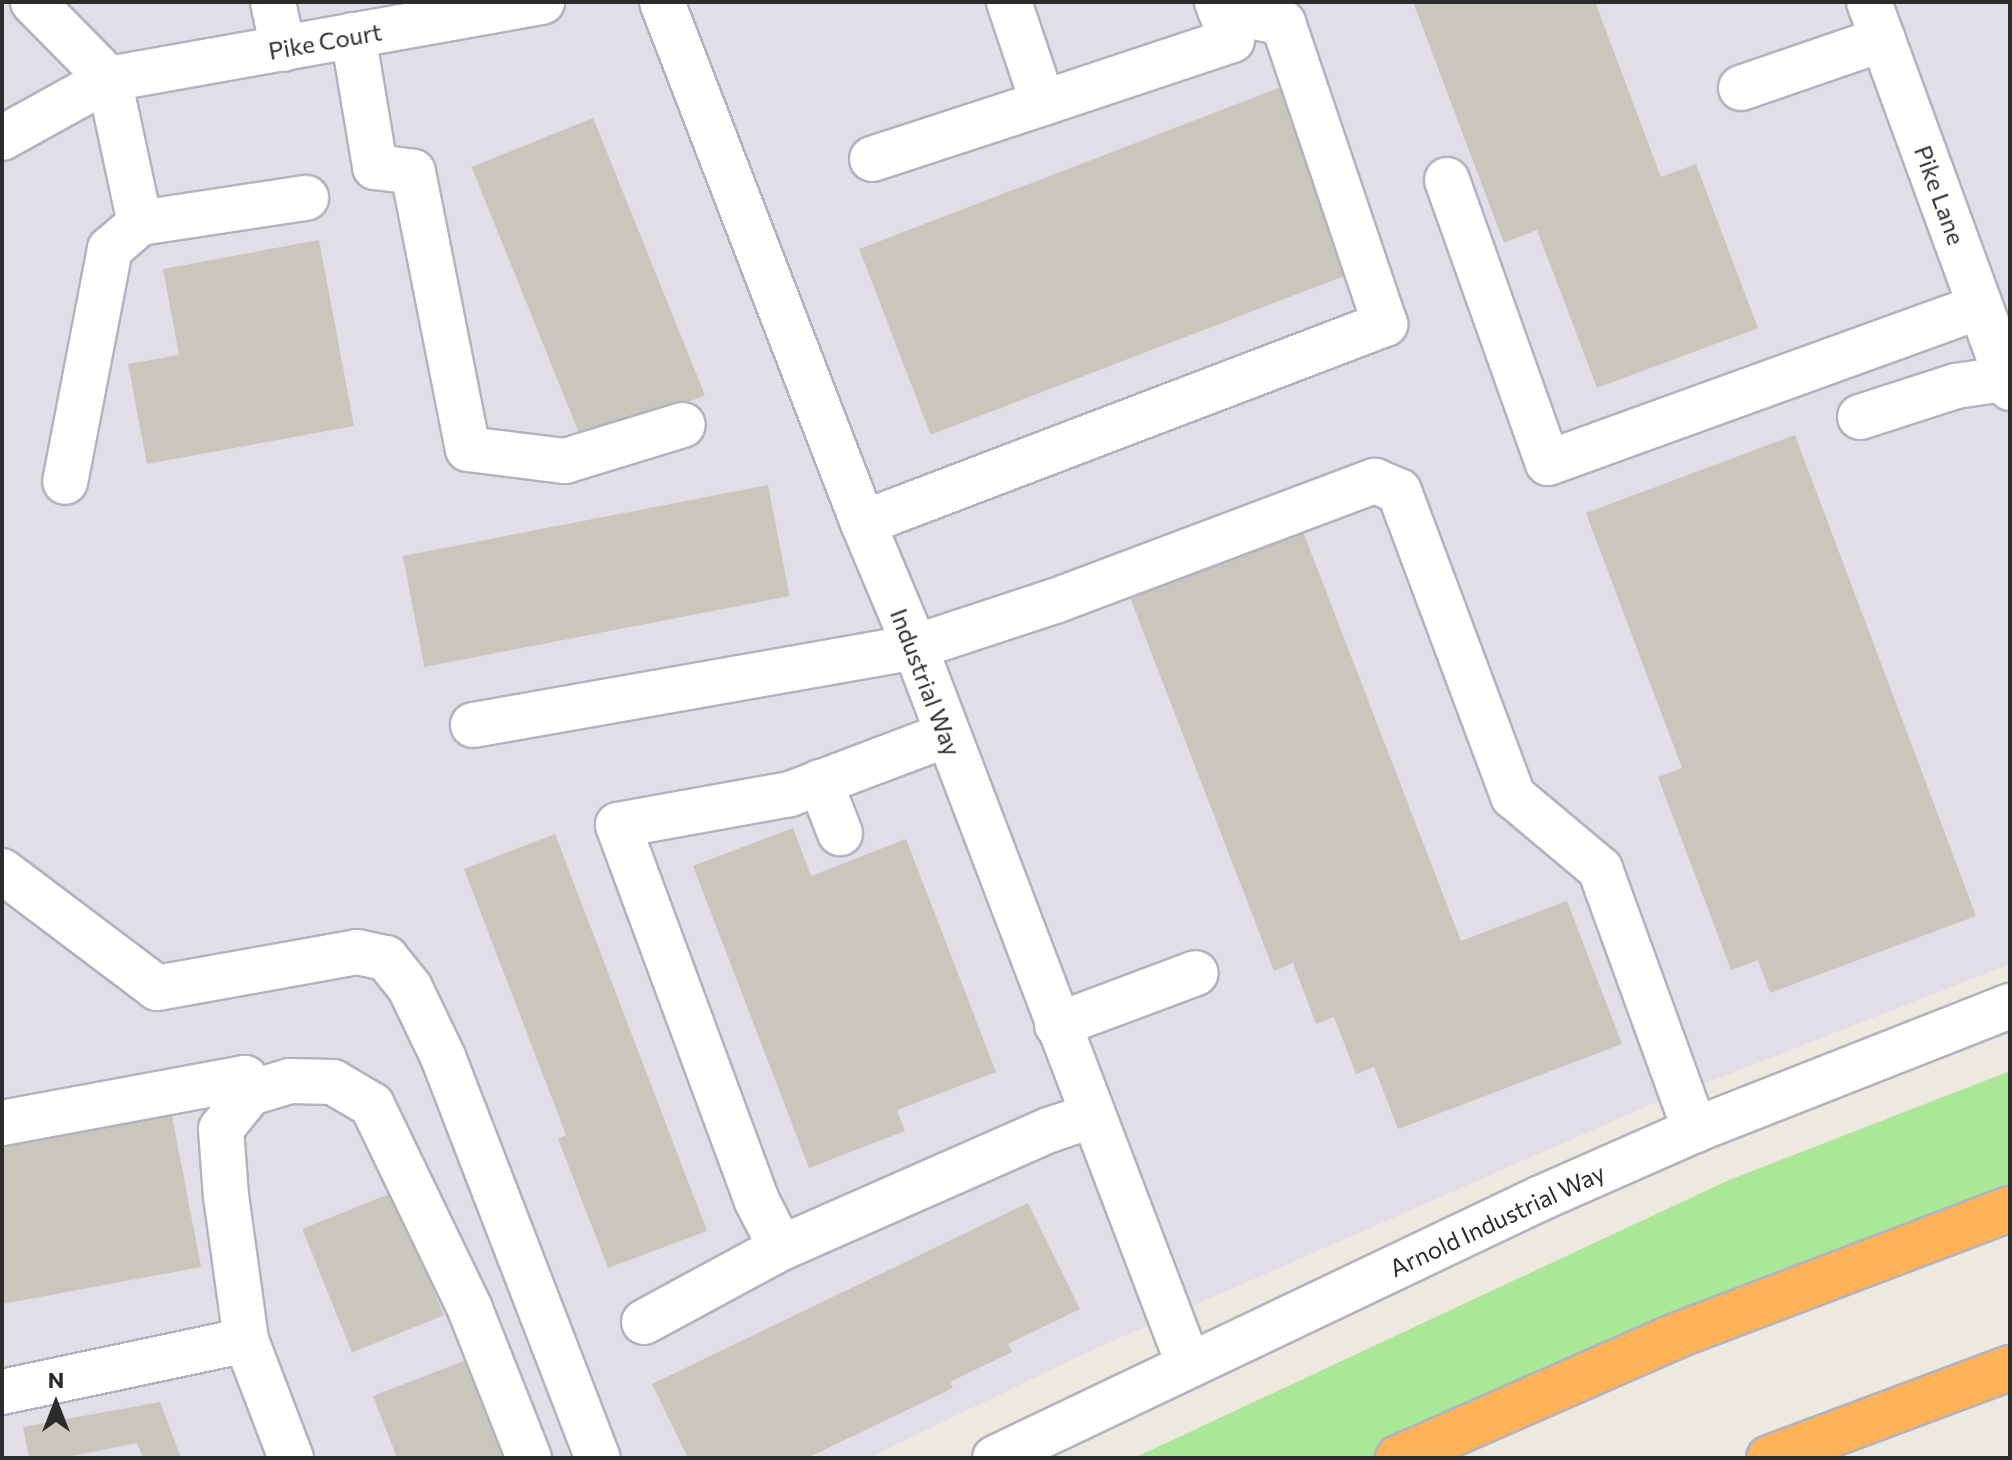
<!DOCTYPE html>
<html>
<head>
<meta charset="utf-8">
<style>
	body { margin:0 }
	#map { position:relative; width:2012px; height:1460px; overflow:hidden; background:#eee9de; font-family:Commissioner,sans-serif }
	div>[style] { position:absolute }
	.industrial>* { inset:0; background:#e2dee7 }
	.green>* { inset:0; background:#aae897 }
	.building>* { inset:0; background:#c9c7bc; transform-origin:0 0 }
	.roads { filter:drop-shadow(2px 0 #b2b2c0) drop-shadow(-2px 0 #b2b2c0) drop-shadow(0 2px #b2b2c0) drop-shadow(0 -2px #b2b2c0) }
	.minor>* { height:44px; margin:-22px; padding:0 22px; transform-origin:22px; border-radius:22px; background:#fff }
	.highway>* { height:44px; margin:-22px; padding:0 22px; transform-origin:22px; border-radius:22px; background:#ffb258 }
	span { translate:-50% -50%; white-space:nowrap; text-align:center; line-height:1.15; -webkit-text-stroke:6px #fff; paint-order:stroke }
	.street-label { font-size:24px; color:#2c2c2c }
	.frame { position:absolute; inset:0; border:4px solid #2c2c2c; pointer-events:none }
	.north { position:absolute; left:16px; top:1364px; width:80px; height:80px; -webkit-text-stroke:6px #fff; paint-order:stroke; rotate:0deg; font-size:22px; font-weight:700; line-height:32px; text-align:center; color:#2c2c2c }
	.north::after { content:''; display:block; margin:auto; width:28px; height:36px; background:#2c2c2c; clip-path:polygon(50% 0,100% 100%,50% 72%,0 100%) }
</style>
</head>
<body>
<div id="map">
	<div class="industrial">
		<i style="clip-path:polygon(2px 2px,2010px 2px,2010px 964px,1645px 1107px,1088px 1352px,868px 1458px,2px 1458px)"></i>
	</div>
	<div class="green">
		<i style="clip-path:polygon(2010px 1071px,2010px 1209px,1398px 1458px,1134px 1458px,1729px 1180px)"></i>
	</div>
	<div class="building">
		<i style="clip-path:polygon(1413px 2px,1595px 2px,1661px 177px,1696px 164px,1758px 328px,1597px 388px,1537px 230px,1504px 243px)"></i>
		<i style="left:1284px;top:86px;width:199px;height:455px;rotate:69deg"></i>
		<i style="left:593px;top:118px;width:299px;height:131px;rotate:68deg"></i>
		<i style="clip-path:polygon(319px 240px,354px 426px,147px 464px,128px 364px,179px 355px,163px 269px)"></i>
		<i style="clip-path:polygon(1795px 435px,1976px 916px,1770px 993px,1758px 960px,1731px 970px,1658px 777px,1682px 768px,1586px 513px)"></i>
		<i style="left:768px;top:485px;width:113px;height:372px;rotate:79deg"></i>
		<i style="clip-path:polygon(1297px 516px,1461px 941px,1567px 901px,1622px 1044px,1398px 1129px,1374px 1067px,1356px 1074px,1334px 1017px,1316px 1024px,1293px 963px,1274px 971px,1124px 582px)"></i>
		<i style="clip-path:polygon(793px 828px,811px 876px,906px 839px,996px 1072px,897px 1110px,905px 1131px,809px 1168px,693px 866px)"></i>
		<i style="clip-path:polygon(555px 834px,707px 1231px,608px 1268px,558px 1139px,566px 1135px,464px 869px)"></i>
		<i style="clip-path:polygon(171px 1111px,201px 1267px,2px 1304px,2px 1143px)"></i>
		<i style="left:394px;top:1192px;width:133px;height:99px;rotate:68deg"></i>
		<i style="clip-path:polygon(1028px 1203px,1080px 1309px,1008px 1344px,1012px 1352px,950px 1382px,953px 1388px,807px 1458px,688px 1458px,652px 1384px)"></i>
		<i style="clip-path:polygon(466px 1360px,504px 1458px,397px 1458px,373px 1396px)"></i>
		<i style="clip-path:polygon(160px 1402px,181px 1458px,143px 1458px,137px 1443px,62px 1458px,29px 1458px,23px 1427px)"></i>
	</div>
	<div class="roads">
		<div class="minor">
			<i style="left:33px;top:2px;width:108px;rotate:45.4deg"></i>
			<i style="left:109px;top:79px;width:440px;rotate:-10.1deg"></i>
			<i style="left:273px;top:2px;width:48px;rotate:78deg"></i>
			<i style="left:662px;top:2px;width:558px;rotate:68.9deg"></i>
			<i style="left:863px;top:523px;width:134px;rotate:67.2deg"></i>
			<i style="left:915px;top:647px;width:766px;rotate:69.13deg"></i>
			<i style="left:1869px;top:2px;width:411px;rotate:69.9deg"></i>
			<i style="left:353px;top:35px;width:134px;rotate:80.5deg"></i>
			<i style="left:375px;top:167px;width:38px;rotate:7deg"></i>
			<i style="left:413px;top:172px;width:282px;rotate:78.8deg"></i>
			<i style="left:468px;top:449px;width:98px;rotate:7.1deg"></i>
			<i style="left:565px;top:461px;width:123px;rotate:-17deg"></i>
			<i style="left:1741px;top:88px;width:150px;rotate:-19deg"></i>
			<i style="left:1043px;top:103px;width:199px;rotate:-18.4deg"></i>
			<i style="left:1232px;top:40px;width:41px;rotate:-111.5deg"></i>
			<i style="left:2px;top:138px;width:122px;rotate:-28.9deg"></i>
			<i style="left:109px;top:79px;width:147px;rotate:77.9deg"></i>
			<i style="left:140px;top:223px;width:40px;rotate:139deg"></i>
			<i style="left:110px;top:249px;width:237px;rotate:100.9deg"></i>
			<i style="left:872px;top:159px;width:180px;rotate:-18.1deg"></i>
			<i style="left:1043px;top:103px;width:107px;rotate:-108.6deg"></i>
			<i style="left:1447px;top:180px;width:300px;rotate:70.4deg"></i>
			<i style="left:1548px;top:463px;width:459px;rotate:-19.9deg"></i>
			<i style="left:140px;top:223px;width:168px;rotate:-8.6deg"></i>
			<i style="left:1860px;top:417px;width:101px;rotate:-17.9deg"></i>
			<i style="left:1956px;top:386px;width:55px;rotate:-8.4deg"></i>
			<i style="left:863px;top:523px;width:559px;rotate:-20.87deg"></i>
			<i style="left:1385px;top:324px;width:318px;rotate:-108.7deg"></i>
			<i style="left:1283px;top:23px;width:64px;rotate:-168.3deg"></i>
			<i style="left:473px;top:725px;width:449px;rotate:-10deg"></i>
			<i style="left:915px;top:647px;width:147px;rotate:-18.2deg"></i>
			<i style="left:1055px;top:601px;width:342px;rotate:-20.6deg"></i>
			<i style="left:1375px;top:481px;width:26px;rotate:23deg"></i>
			<i style="left:1399px;top:491px;width:326px;rotate:69.5deg"></i>
			<i style="left:1513px;top:796px;width:114px;rotate:40deg"></i>
			<i style="left:1600px;top:869px;width:278px;rotate:70deg"></i>
			<i style="left:820px;top:782px;width:55px;rotate:68.6deg"></i>
			<i style="left:2px;top:871px;width:194px;rotate:37deg"></i>
			<i style="left:157px;top:988px;width:203px;rotate:-10.2deg"></i>
			<i style="left:357px;top:952px;width:30px;rotate:12deg"></i>
			<i style="left:386px;top:958px;width:38px;rotate:51deg"></i>
			<i style="left:410px;top:988px;width:76px;rotate:64.4deg"></i>
			<i style="left:443px;top:1057px;width:430px;rotate:68.9deg"></i>
			<i style="left:1057px;top:1025px;width:148px;rotate:-20.5deg"></i>
			<i style="left:2px;top:1123px;width:247px;rotate:-10.5deg"></i>
			<i style="left:245px;top:1078px;width:16px;rotate:72deg"></i>
			<i style="left:781px;top:1248px;width:53px;rotate:-117.1deg"></i>
			<i style="left:757px;top:1201px;width:401px;rotate:-110.3deg"></i>
			<i style="left:618px;top:825px;width:175px;rotate:-10.2deg"></i>
			<i style="left:790px;top:794px;width:167px;rotate:-20.7deg"></i>
			<i style="left:644px;top:1322px;width:156px;rotate:-28.4deg"></i>
			<i style="left:781px;top:1248px;width:293px;rotate:-23.8deg"></i>
			<i style="left:1049px;top:1130px;width:44px;rotate:-18.4deg"></i>
			<i style="left:2px;top:1392px;width:249px;rotate:-12deg"></i>
			<i style="left:291px;top:1458px;width:126px;rotate:-110.9deg"></i>
			<i style="left:246px;top:1340px;width:145px;rotate:-97.9deg"></i>
			<i style="left:226px;top:1196px;width:67px;rotate:-94.3deg"></i>
			<i style="left:221px;top:1129px;width:46px;rotate:-51.1deg"></i>
			<i style="left:250px;top:1093px;width:42px;rotate:-16.7deg"></i>
			<i style="left:290px;top:1081px;width:43px;rotate:1.3deg"></i>
			<i style="left:333px;top:1082px;width:45px;rotate:30.5deg"></i>
			<i style="left:372px;top:1105px;width:226px;rotate:64.3deg"></i>
			<i style="left:470px;top:1309px;width:160px;rotate:68.4deg"></i>
			<i style="left:995px;top:1458px;width:605px;rotate:-25.46deg"></i>
			<i style="left:1541px;top:1198px;width:168px;rotate:-23.8deg"></i>
			<i style="left:1695px;top:1130px;width:339px;rotate:-21.5deg"></i>
		</div>
		<div class="highway">
			<i style="left:1398px;top:1458px;width:306px;rotate:-23.7deg"></i>
			<i style="left:1678px;top:1335px;width:355px;rotate:-20.8deg"></i>
			<i style="left:1769px;top:1458px;width:257px;rotate:-20.5deg"></i>
		</div>
	</div>
	<div class="street-label">
		<span style="left:325px;top:41px;rotate:-10deg">Pike Court</span>
		<span style="left:1940px;top:195px;rotate:70deg">Pike Lane</span>
		<span style="left:926px;top:682px;rotate:69deg">Industrial Way</span>
		<span style="left:1497px;top:1220px;rotate:-25deg">Arnold Industrial Way</span>
	</div>
	<div class="frame"></div>
	<div class="north">N</div>
</div>
</body>
</html>
